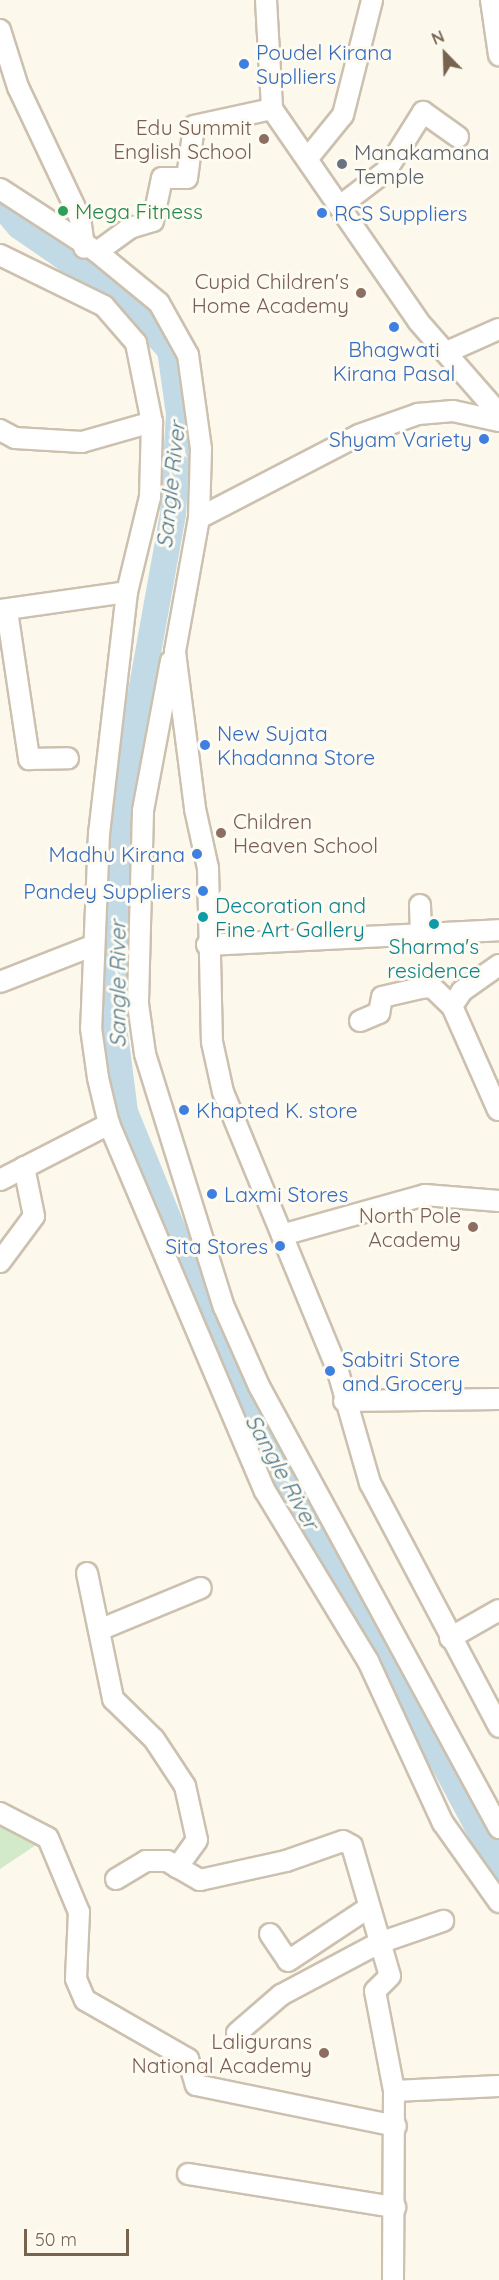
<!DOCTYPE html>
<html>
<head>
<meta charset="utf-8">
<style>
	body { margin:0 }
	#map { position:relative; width:499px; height:2280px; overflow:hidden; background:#fcf8ec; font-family:Quicksand,sans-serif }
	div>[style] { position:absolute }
	.green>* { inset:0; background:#d2e9ca }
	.river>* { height:26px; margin:-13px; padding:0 13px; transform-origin:13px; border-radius:13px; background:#c1dae5 }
	.roads { filter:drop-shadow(2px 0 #ccc0af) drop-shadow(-2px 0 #ccc0af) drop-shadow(0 2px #ccc0af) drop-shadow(0 -2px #ccc0af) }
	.minor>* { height:20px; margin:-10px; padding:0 10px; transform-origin:10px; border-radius:10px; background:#fff }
	.dots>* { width:16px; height:16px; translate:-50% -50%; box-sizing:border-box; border:3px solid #fefbf2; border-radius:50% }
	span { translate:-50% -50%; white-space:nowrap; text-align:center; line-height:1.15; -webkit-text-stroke:6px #fefbf2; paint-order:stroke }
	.shop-label { font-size:21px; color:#366cbe }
	.left { translate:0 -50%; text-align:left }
	.right { translate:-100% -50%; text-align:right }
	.education-label { font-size:21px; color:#785e54 }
	.worship-label { font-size:21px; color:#5b616d }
	.leisure-label { font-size:21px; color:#27864d }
	.culture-label { font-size:21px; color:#0d838f }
	.water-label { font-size:22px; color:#4d798f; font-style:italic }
	.north { position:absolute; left:415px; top:24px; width:60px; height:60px; -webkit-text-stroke:4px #fefbf2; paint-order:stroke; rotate:337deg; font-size:16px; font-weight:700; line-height:24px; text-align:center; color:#76644f }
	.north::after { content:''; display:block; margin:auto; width:21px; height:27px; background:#76644f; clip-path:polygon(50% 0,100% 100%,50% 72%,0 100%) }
	.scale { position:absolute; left:24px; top:2229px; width:105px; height:27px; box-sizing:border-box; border:3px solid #76644f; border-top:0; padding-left:8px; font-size:18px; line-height:21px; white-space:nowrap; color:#76644f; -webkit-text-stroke:4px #fefbf2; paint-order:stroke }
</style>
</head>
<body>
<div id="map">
	<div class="green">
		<i style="clip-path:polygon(0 1818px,36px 1845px,0 1869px)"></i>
	</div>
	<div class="river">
		<i style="left:0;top:204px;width:29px;rotate:49deg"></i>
		<i style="left:19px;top:226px;width:126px;rotate:34.7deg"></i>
		<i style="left:123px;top:298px;width:70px;rotate:47.9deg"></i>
		<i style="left:170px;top:350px;width:65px;rotate:82deg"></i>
		<i style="left:179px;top:414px;width:100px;rotate:93.4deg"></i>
		<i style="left:173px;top:514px;width:276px;rotate:100.2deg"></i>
		<i style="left:124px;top:786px;width:240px;rotate:92.4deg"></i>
		<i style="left:114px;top:1026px;width:87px;rotate:82.7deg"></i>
		<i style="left:125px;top:1112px;width:349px;rotate:67.8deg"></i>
		<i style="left:257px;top:1435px;width:198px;rotate:59deg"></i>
		<i style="left:359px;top:1605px;width:297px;rotate:61.9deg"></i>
	</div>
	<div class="roads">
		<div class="minor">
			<i style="left:266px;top:0;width:109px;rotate:86.8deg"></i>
			<i style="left:272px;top:109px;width:257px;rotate:55.4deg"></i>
			<i style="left:418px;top:321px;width:123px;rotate:48.9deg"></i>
			<i style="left:491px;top:0;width:56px;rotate:81.7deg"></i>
			<i style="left:0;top:30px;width:60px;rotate:72.5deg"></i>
			<i style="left:18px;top:87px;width:145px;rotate:64.7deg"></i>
			<i style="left:80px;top:218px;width:30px;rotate:82deg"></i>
			<i style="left:308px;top:158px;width:55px;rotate:-50.9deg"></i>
			<i style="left:343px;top:115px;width:119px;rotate:-75.8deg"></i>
			<i style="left:0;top:189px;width:116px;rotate:33deg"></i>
			<i style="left:97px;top:252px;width:80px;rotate:39.4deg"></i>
			<i style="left:159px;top:303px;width:60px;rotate:60.9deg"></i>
			<i style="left:188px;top:355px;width:95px;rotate:82.1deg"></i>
			<i style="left:201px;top:449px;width:69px;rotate:91.7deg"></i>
			<i style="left:199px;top:518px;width:136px;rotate:100.2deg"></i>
			<i style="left:175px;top:652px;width:158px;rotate:82.7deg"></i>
			<i style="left:195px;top:809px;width:60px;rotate:77.6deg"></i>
			<i style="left:208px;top:868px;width:174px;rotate:88.7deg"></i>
			<i style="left:212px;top:1042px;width:51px;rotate:77.6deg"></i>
			<i style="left:223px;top:1092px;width:299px;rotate:67.6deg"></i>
			<i style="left:337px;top:1368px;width:120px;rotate:74deg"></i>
			<i style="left:370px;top:1483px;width:276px;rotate:62.1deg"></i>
			<i style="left:340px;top:206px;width:58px;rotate:-37.3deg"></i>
			<i style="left:386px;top:171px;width:70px;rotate:-57.9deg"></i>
			<i style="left:423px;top:112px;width:43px;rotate:35.5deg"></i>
			<i style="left:97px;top:252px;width:41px;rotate:-36deg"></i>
			<i style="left:130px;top:228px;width:24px;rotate:-17deg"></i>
			<i style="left:153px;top:221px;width:44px;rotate:-78.2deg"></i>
			<i style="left:162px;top:178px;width:25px"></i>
			<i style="left:187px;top:178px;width:52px;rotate:-82.3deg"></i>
			<i style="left:194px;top:126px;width:80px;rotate:-12.3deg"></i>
			<i style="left:0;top:255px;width:116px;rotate:26.1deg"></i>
			<i style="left:104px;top:306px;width:49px;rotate:49.1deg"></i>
			<i style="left:136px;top:343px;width:81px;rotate:78.6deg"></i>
			<i style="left:447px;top:352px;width:57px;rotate:-23.9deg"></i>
			<i style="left:0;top:430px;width:17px;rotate:28deg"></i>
			<i style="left:15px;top:438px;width:67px;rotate:3.4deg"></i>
			<i style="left:82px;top:442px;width:73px;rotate:-15.9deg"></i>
			<i style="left:152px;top:422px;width:75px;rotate:91.5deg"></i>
			<i style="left:150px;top:497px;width:98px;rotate:103.6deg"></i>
			<i style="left:127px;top:592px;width:243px;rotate:96.6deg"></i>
			<i style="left:99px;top:833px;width:195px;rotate:92.3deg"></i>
			<i style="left:91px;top:1028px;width:50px;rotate:82deg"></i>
			<i style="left:98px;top:1078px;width:47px;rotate:76.6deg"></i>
			<i style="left:109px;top:1124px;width:399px;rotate:67deg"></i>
			<i style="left:265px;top:1491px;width:199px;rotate:58.8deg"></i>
			<i style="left:368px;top:1661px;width:179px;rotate:65.2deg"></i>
			<i style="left:443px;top:1823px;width:97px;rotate:54.7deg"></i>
			<i style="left:199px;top:518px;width:180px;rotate:-27.4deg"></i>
			<i style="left:359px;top:435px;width:63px;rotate:-19.6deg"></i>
			<i style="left:418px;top:414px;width:35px;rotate:-5deg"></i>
			<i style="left:453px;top:411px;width:47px;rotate:12.3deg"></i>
			<i style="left:0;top:610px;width:128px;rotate:-8.1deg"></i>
			<i style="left:7px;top:611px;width:150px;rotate:81.5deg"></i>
			<i style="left:29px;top:759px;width:39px;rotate:-1deg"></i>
			<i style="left:171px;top:661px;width:153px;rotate:100.6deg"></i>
			<i style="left:143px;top:811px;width:193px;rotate:91.5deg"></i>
			<i style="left:138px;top:1004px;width:50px;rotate:82deg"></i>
			<i style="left:145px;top:1054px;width:265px;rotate:72.7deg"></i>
			<i style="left:224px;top:1307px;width:86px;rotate:66.1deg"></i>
			<i style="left:259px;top:1386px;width:503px;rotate:61.5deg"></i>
			<i style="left:420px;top:905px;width:29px;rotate:88deg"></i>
			<i style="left:207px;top:945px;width:292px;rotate:-2.9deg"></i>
			<i style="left:0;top:982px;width:99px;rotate:-21.4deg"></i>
			<i style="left:360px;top:1021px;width:21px;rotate:-23deg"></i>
			<i style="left:379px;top:1013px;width:16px;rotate:-79deg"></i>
			<i style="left:382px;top:997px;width:39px;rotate:-13deg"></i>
			<i style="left:420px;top:988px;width:12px;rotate:-5deg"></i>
			<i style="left:432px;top:987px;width:28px;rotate:44deg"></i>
			<i style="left:498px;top:1110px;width:114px;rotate:-113.9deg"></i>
			<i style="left:452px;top:1006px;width:18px;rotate:-56deg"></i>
			<i style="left:462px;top:991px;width:45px;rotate:-35.1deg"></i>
			<i style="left:0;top:1180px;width:123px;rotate:-27.2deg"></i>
			<i style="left:282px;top:1235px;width:148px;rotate:-15.6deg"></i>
			<i style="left:425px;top:1195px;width:74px;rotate:4.6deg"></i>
			<i style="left:0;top:1262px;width:57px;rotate:-53.5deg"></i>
			<i style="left:34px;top:1216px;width:50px;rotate:-101.5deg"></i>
			<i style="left:344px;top:1401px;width:155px;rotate:-0.7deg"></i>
			<i style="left:87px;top:1573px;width:129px;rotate:78.3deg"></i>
			<i style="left:113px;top:1699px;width:57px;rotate:44.3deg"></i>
			<i style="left:154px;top:1739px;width:56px;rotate:56.6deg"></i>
			<i style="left:185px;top:1786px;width:55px;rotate:77.5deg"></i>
			<i style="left:197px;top:1840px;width:34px;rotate:126deg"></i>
			<i style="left:99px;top:1630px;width:110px;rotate:-22.4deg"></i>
			<i style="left:450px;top:1638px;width:56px;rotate:-29.7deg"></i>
			<i style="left:0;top:1813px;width:54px;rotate:27.5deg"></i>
			<i style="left:48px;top:1838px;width:80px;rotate:67.3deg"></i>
			<i style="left:79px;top:1912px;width:67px;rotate:92.6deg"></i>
			<i style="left:76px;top:1979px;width:23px;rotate:67deg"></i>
			<i style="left:85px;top:2000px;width:119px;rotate:29.8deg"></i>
			<i style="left:188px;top:2059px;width:27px;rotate:73deg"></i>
			<i style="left:196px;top:2085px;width:204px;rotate:11.6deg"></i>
			<i style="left:116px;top:1879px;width:35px;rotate:-31deg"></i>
			<i style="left:146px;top:1861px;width:21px"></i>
			<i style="left:167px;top:1861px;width:38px;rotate:30deg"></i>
			<i style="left:200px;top:1880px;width:88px;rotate:-12.5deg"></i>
			<i style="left:286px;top:1861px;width:60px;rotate:-19.3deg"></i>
			<i style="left:343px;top:1841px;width:10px;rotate:29deg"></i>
			<i style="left:352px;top:1846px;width:135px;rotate:73.7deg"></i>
			<i style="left:390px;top:1976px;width:21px;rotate:135deg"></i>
			<i style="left:375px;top:1991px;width:102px;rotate:79.2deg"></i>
			<i style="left:394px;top:2091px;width:189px;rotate:90.3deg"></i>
			<i style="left:270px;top:1934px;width:32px;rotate:56deg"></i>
			<i style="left:288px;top:1961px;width:96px;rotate:-33.5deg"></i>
			<i style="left:237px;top:2033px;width:58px;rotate:-40.8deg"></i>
			<i style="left:281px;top:1995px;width:111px;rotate:-28deg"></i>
			<i style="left:379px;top:1943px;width:68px;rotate:-19deg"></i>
			<i style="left:394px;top:2091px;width:105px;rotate:-2.7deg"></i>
			<i style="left:188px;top:2174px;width:210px;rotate:9.1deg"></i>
		</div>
	</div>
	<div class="dots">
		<i style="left:244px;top:64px;background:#3f7fe0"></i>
		<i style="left:264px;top:139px;background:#8d6e63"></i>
		<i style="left:342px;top:164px;background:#6b7280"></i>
		<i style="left:63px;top:211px;background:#2e9e5b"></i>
		<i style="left:322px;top:213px;background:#3f7fe0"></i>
		<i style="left:361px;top:293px;background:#8d6e63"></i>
		<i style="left:394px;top:327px;background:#3f7fe0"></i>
		<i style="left:484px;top:439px;background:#3f7fe0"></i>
		<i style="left:205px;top:745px;background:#3f7fe0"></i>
		<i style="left:221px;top:833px;background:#8d6e63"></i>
		<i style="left:197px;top:854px;background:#3f7fe0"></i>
		<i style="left:203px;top:891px;background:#3f7fe0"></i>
		<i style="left:203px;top:917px;background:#0f9aa8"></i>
		<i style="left:434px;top:924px;background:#0f9aa8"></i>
		<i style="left:184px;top:1110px;background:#3f7fe0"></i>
		<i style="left:212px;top:1194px;background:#3f7fe0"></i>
		<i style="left:473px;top:1227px;background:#8d6e63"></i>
		<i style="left:280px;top:1246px;background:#3f7fe0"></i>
		<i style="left:330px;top:1371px;background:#3f7fe0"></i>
		<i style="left:324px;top:2053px;background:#8d6e63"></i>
	</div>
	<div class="shop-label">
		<span class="left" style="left:256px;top:64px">Poudel Kirana<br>Suplliers</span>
		<span class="left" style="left:334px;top:213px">RCS Suppliers</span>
		<span style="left:394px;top:361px">Bhagwati<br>Kirana Pasal</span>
		<span class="right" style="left:472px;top:439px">Shyam Variety</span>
		<span class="left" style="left:217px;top:745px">New Sujata<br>Khadanna Store</span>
		<span class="right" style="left:185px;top:854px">Madhu Kirana</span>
		<span class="right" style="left:191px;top:891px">Pandey Suppliers</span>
		<span class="left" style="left:196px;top:1110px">Khapted K. store</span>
		<span class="left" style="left:224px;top:1194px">Laxmi Stores</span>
		<span class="right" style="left:268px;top:1246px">Sita Stores</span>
		<span class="left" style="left:342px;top:1371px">Sabitri Store<br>and Grocery</span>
	</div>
	<div class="education-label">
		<span class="right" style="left:252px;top:139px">Edu Summit<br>English School</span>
		<span class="right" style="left:349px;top:293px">Cupid Children's<br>Home Academy</span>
		<span class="left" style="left:233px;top:833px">Children<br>Heaven School</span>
		<span class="right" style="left:461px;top:1227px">North Pole<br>Academy</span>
		<span class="right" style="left:312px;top:2053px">Laligurans<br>National Academy</span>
	</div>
	<div class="worship-label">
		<span class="left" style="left:354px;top:164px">Manakamana<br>Temple</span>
	</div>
	<div class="leisure-label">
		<span class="left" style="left:75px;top:211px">Mega Fitness</span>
	</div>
	<div class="culture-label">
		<span class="left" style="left:215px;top:917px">Decoration and<br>Fine Art Gallery</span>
		<span style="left:434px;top:958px">Sharma's<br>residence</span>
	</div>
	<div class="water-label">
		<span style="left:171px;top:485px;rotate:-84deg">Sangle River</span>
		<span style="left:118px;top:984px;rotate:-90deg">Sangle River</span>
		<span style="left:282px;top:1472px;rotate:61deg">Sangle River</span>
	</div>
	<div class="north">N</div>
	<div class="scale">50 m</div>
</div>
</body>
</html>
